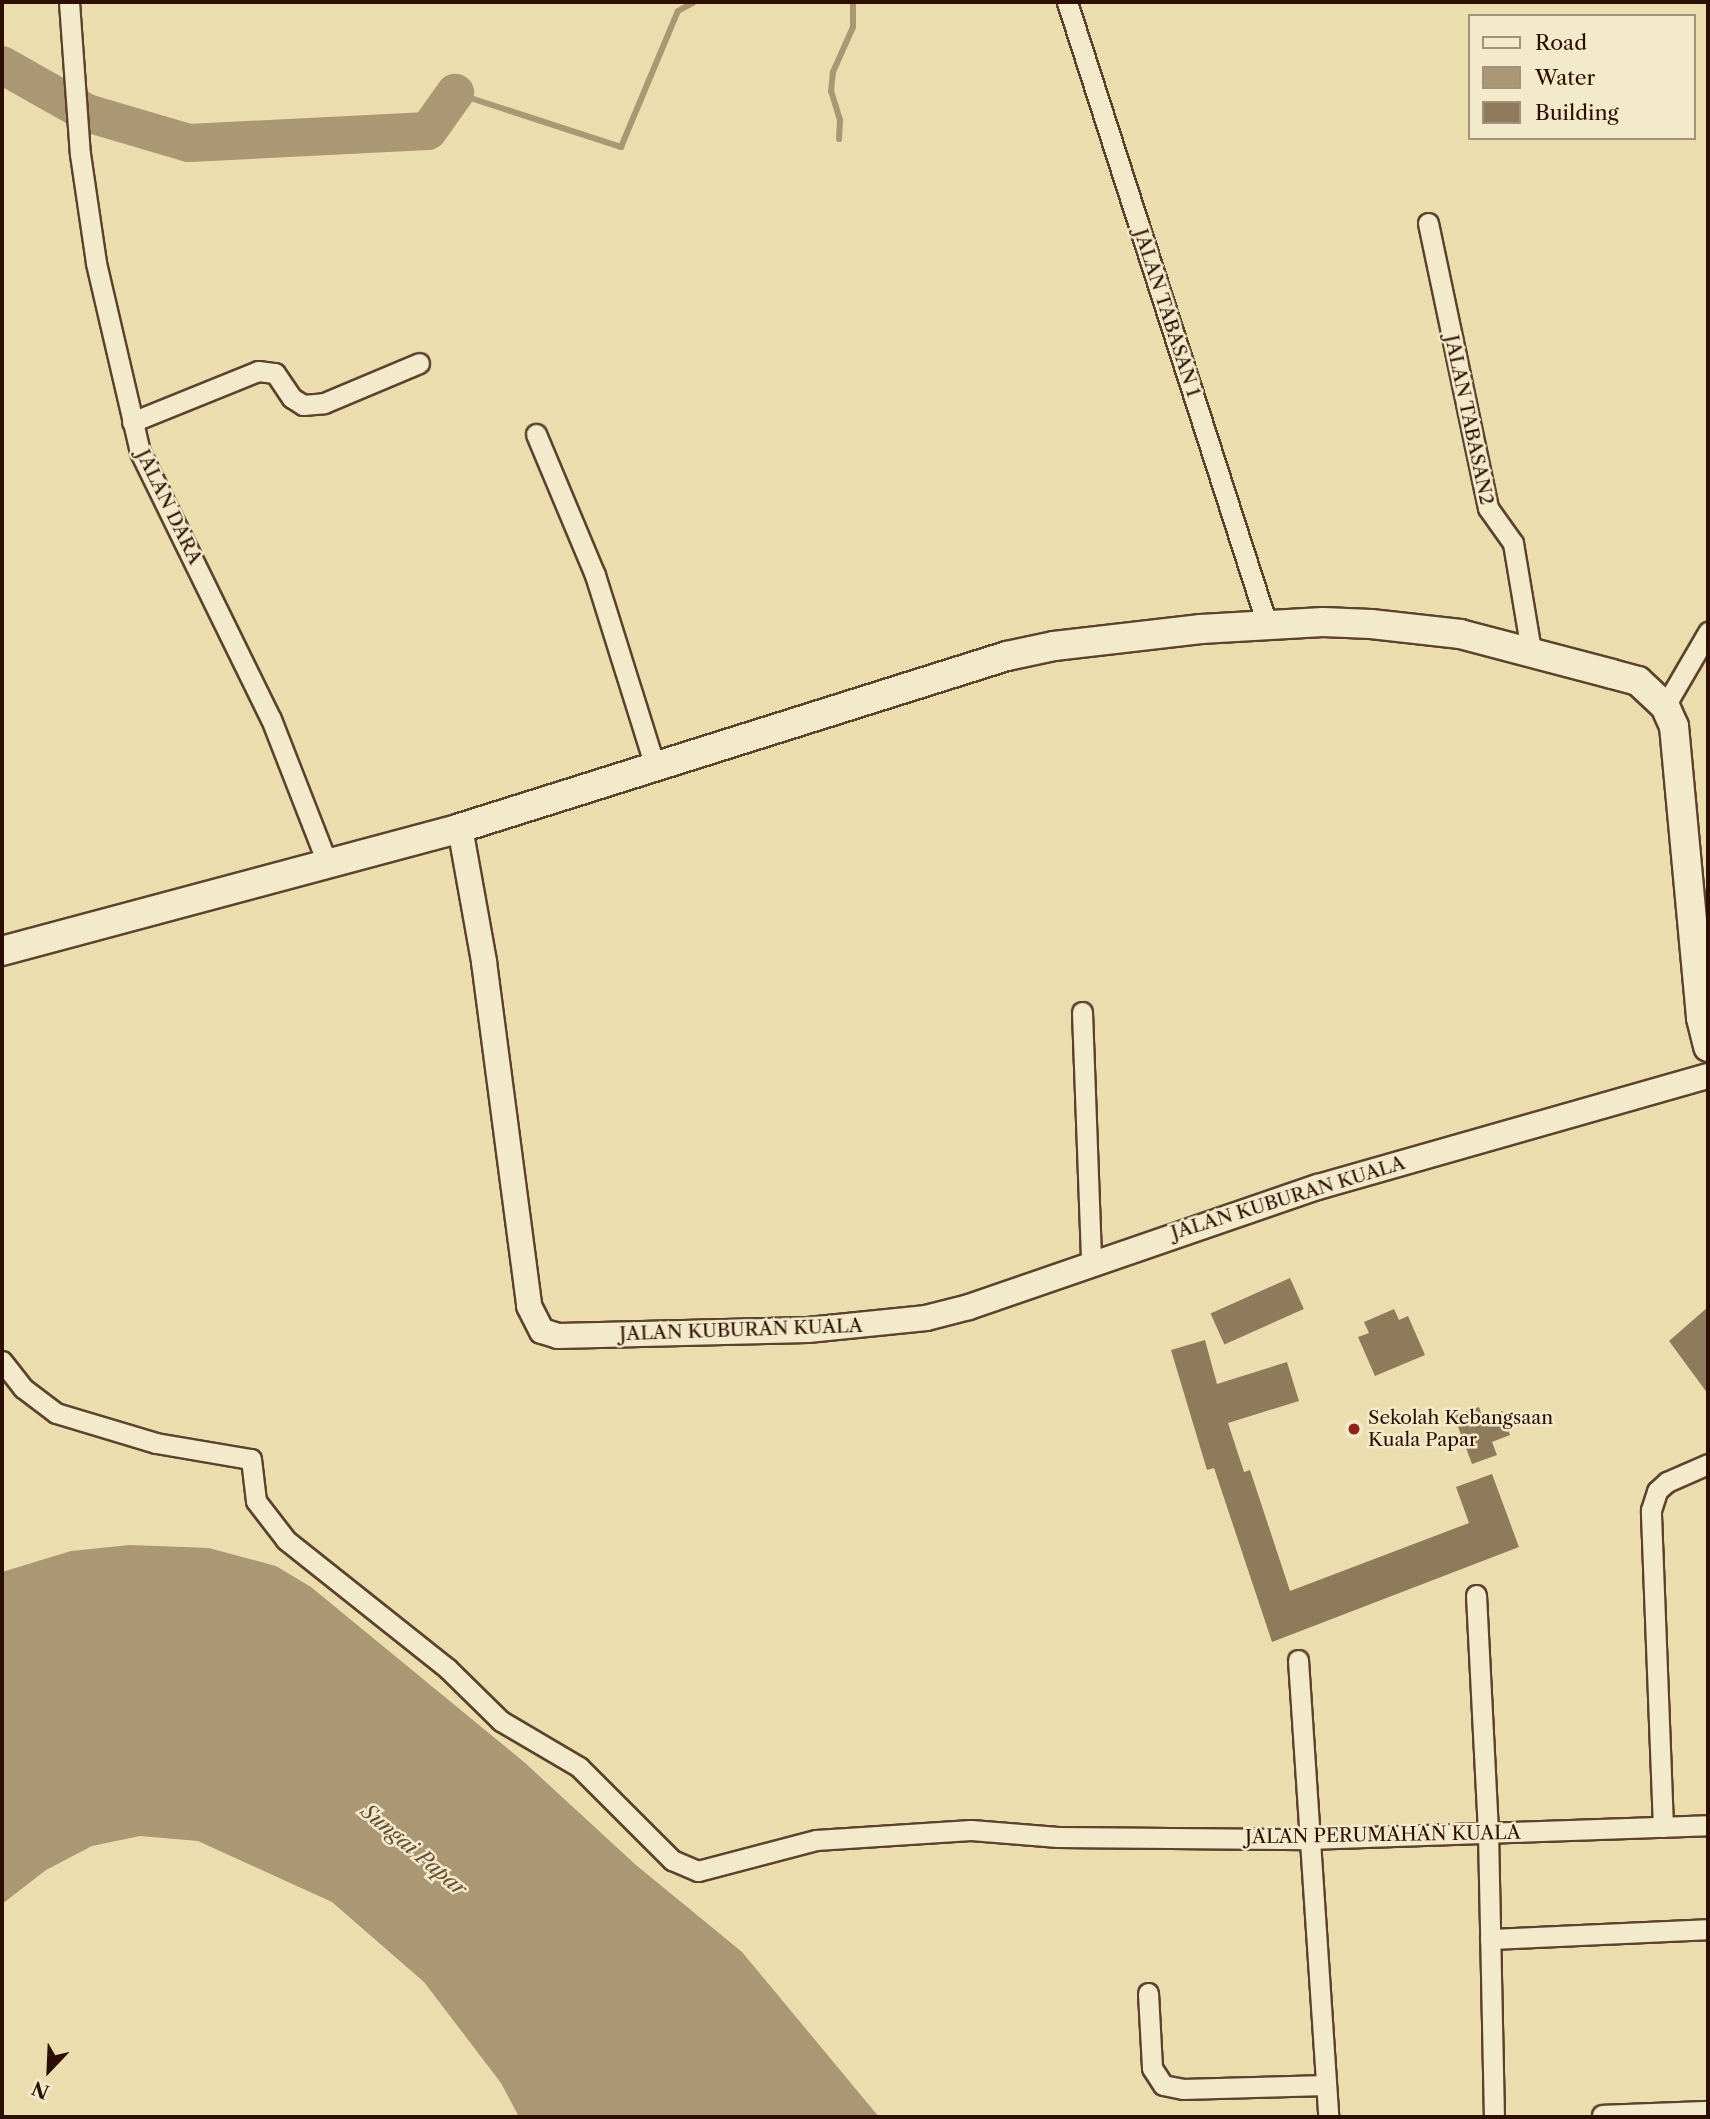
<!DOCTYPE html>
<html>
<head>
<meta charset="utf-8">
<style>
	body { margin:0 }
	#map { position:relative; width:1710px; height:2119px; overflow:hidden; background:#ecddaf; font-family:"Libre Caslon Text",serif }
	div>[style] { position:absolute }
	.water>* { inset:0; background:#ab9774 }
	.stream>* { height:6px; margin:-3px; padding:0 3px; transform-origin:3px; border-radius:3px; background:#ab9774 }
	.river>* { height:38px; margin:-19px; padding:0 19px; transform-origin:19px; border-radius:19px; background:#ab9774 }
	.building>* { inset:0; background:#907a5c; transform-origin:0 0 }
	.roads { filter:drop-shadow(2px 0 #5c422d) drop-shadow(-2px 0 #5c422d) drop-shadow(0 2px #5c422d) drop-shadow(0 -2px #5c422d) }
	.minor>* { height:19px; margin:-9.5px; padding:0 9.5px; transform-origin:9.5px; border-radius:9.5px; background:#f3e9cb }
	.tertiary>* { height:24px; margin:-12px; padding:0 12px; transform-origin:12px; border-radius:12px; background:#f3e9cb }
	.secondary>* { height:28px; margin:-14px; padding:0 14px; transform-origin:14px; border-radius:14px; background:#f3e9cb }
	.dots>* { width:19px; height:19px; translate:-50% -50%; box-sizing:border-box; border:4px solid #f3e9cb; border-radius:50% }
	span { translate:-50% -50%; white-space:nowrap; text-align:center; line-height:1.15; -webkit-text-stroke:5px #f3e9cb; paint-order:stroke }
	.street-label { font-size:19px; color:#2c0f02 }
	.poi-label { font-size:19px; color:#2c0f02 }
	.left { translate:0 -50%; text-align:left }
	.water-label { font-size:21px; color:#654c35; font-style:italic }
	.frame { position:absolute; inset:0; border:4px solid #2c0f02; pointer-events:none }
	.legend { position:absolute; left:1468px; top:14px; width:228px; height:126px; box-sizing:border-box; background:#f3e9cb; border:2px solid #a3927b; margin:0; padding:9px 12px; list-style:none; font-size:21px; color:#2c0f02 }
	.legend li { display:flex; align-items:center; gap:14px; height:35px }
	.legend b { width:35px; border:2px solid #a3927b }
	.north { position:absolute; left:14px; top:2035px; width:70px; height:70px; -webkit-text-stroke:5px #f3e9cb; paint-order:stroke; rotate:203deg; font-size:19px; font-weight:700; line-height:28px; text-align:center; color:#2c0f02 }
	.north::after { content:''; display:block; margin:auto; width:24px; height:32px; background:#2c0f02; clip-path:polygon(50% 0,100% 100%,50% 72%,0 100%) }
</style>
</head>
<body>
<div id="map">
	<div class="water">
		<i style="clip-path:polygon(130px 1545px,209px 1548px,276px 1566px,311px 1587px,524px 1762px,636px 1865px,742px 1952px,879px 2117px,519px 2117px,501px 2083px,424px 1982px,332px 1902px,198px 1841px,140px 1836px,92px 1846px,46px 1870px,2px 1904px,2px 1572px,71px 1551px)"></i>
	</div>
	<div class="stream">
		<i style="left:455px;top:93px;width:175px;rotate:18deg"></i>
		<i style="left:621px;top:147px;width:147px;rotate:-67.3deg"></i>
		<i style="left:678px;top:11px;width:18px;rotate:-29deg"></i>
		<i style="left:839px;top:139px;width:19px;rotate:-87deg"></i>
		<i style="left:840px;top:120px;width:30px;rotate:-107deg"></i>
		<i style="left:831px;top:91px;width:19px;rotate:-84deg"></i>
		<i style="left:833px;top:72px;width:49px;rotate:-66deg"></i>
		<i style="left:853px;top:27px;width:25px;rotate:-90deg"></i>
	</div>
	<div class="river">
		<i style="left:2px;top:65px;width:98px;rotate:29.5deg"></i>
		<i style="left:87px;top:113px;width:106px;rotate:16.4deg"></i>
		<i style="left:189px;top:143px;width:239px;rotate:-2.9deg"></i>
		<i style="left:428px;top:131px;width:47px;rotate:-54.6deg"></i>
	</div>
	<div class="building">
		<i style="left:1290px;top:1278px;width:34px;height:87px;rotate:66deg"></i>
		<i style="clip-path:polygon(1708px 1307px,1708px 1394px,1669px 1341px)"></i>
		<i style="clip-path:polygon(1394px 1309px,1399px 1320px,1408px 1316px,1425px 1355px,1375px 1376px,1358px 1337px,1369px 1333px,1364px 1322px)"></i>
		<i style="clip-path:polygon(1205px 1340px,1217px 1384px,1287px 1362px,1299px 1401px,1228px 1423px,1244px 1472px,1250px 1470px,1290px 1591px,1469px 1523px,1456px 1487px,1492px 1474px,1519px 1547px,1272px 1642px,1214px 1468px,1207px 1470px,1171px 1350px)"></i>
		<i style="clip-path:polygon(1479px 1407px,1483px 1419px,1502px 1411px,1510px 1435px,1492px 1442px,1497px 1455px,1472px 1464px,1454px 1416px)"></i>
	</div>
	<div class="roads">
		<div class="minor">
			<i style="left:69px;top:2px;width:152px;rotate:85.9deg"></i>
			<i style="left:80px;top:154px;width:110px;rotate:81.6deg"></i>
			<i style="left:96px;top:263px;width:194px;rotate:76.9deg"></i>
			<i style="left:140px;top:452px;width:297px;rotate:63.9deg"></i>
			<i style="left:271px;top:719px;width:157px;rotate:68.7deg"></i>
			<i style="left:1067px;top:2px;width:653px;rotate:72.18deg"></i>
			<i style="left:1428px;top:223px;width:291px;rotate:78.1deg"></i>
			<i style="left:1488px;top:508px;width:43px;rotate:54.5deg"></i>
			<i style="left:1513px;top:543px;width:109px;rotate:80.5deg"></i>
			<i style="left:132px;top:422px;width:136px;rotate:-22deg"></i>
			<i style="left:258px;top:371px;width:17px;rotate:7deg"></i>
			<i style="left:275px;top:373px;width:30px;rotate:56deg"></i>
			<i style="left:292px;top:398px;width:13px;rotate:32deg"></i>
			<i style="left:303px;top:405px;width:21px;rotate:-5deg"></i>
			<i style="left:324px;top:403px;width:103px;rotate:-22.8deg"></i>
			<i style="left:536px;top:434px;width:153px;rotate:67.3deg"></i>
			<i style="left:595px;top:575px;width:201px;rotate:72.6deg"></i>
			<i style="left:1665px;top:706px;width:86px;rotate:-59.8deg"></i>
			<i style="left:1082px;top:1012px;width:250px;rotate:87.9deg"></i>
			<i style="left:2px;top:1361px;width:34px;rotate:52deg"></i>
			<i style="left:23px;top:1388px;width:41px;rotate:37.1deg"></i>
			<i style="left:56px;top:1413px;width:104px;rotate:16.7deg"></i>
			<i style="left:156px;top:1443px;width:96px;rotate:9.6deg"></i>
			<i style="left:251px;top:1459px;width:42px;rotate:83.2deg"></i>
			<i style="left:256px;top:1501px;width:49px;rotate:52.4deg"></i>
			<i style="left:286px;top:1540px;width:206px;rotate:38.5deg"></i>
			<i style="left:447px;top:1668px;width:76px;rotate:44.5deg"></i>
			<i style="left:501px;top:1721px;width:91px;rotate:30.5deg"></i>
			<i style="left:579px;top:1767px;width:132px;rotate:45deg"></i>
			<i style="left:672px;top:1860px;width:28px;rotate:23deg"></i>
			<i style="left:698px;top:1871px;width:122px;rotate:-14.7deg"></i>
			<i style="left:816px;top:1840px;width:155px;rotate:-3.7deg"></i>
			<i style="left:971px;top:1830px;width:87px;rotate:4.6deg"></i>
			<i style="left:1058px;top:1837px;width:253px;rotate:0.5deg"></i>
			<i style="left:1311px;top:1839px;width:397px;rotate:-2deg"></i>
			<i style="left:1476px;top:1595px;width:237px;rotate:87.1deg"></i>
			<i style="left:1488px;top:1832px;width:285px;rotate:88.8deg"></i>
			<i style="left:1298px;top:1660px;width:458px;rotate:86.2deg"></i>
			<i style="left:1663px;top:1827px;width:317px;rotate:-92.2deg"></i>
			<i style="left:1651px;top:1510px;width:20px;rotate:-72deg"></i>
			<i style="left:1657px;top:1491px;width:13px;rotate:-42deg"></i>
			<i style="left:1667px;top:1482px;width:45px;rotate:-23.7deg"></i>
			<i style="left:1490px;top:1939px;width:218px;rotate:-2.6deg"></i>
			<i style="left:1148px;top:1993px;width:75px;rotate:86.9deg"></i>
			<i style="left:1152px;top:2068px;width:20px;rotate:57deg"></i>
			<i style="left:1163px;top:2085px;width:20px;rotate:11deg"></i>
			<i style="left:1183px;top:2089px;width:143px;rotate:-1.6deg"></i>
			<i style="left:1602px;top:2115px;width:106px;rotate:-2.2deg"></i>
		</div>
		<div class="tertiary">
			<i style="left:460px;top:828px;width:136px;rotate:79.8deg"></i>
			<i style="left:484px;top:962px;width:347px;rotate:82.5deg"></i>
			<i style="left:529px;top:1306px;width:28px;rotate:63deg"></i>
			<i style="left:542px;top:1331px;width:17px;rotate:17deg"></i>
			<i style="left:558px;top:1336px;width:250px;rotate:-1.4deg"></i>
			<i style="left:808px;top:1330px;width:119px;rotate:-5.8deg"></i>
			<i style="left:926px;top:1318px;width:44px;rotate:-14.3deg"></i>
			<i style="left:969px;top:1307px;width:369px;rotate:-19deg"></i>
			<i style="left:1318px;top:1187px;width:405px;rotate:-15.9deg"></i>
		</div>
		<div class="secondary">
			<i style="left:2px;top:951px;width:474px;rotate:-15deg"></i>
			<i style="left:460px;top:828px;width:573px;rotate:-17.46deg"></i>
			<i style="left:1007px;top:656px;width:48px;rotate:-12deg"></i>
			<i style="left:1054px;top:646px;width:148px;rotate:-6.6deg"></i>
			<i style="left:1201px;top:629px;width:122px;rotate:-3.3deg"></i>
			<i style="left:1323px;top:622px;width:48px;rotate:2.4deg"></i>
			<i style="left:1371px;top:624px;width:90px;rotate:6.4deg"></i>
			<i style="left:1460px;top:634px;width:157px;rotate:14.7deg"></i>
			<i style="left:1612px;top:674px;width:27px;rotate:15deg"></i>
			<i style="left:1638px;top:681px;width:37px;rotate:43deg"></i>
			<i style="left:1665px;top:706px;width:22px;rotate:66deg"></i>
			<i style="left:1674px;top:726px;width:293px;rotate:84.7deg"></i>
			<i style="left:1701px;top:1018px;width:30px;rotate:76deg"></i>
		</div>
	</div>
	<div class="dots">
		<i style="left:1354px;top:1429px;background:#8f2418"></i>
	</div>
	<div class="street-label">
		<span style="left:1167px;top:313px;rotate:72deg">JALAN TABASAN 1</span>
		<span style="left:1469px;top:420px;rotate:78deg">JALAN TABASAN2</span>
		<span style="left:169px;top:507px;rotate:64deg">JALAN DARA</span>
		<span style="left:1288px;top:1198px;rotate:-17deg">JALAN KUBURAN KUALA</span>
		<span style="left:741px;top:1330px;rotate:-2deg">JALAN KUBURAN KUALA</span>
		<span style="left:1383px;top:1835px;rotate:-1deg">JALAN PERUMAHAN KUALA</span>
	</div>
	<div class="poi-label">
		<span class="left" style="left:1368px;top:1429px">Sekolah Kebangsaan<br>Kuala Papar</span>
	</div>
	<div class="water-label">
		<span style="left:414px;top:1850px;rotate:40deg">Sungai Papar</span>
	</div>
	<div class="frame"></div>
	<ul class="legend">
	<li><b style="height:9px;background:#f3e9cb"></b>Road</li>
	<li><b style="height:19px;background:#ab9774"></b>Water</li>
	<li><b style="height:19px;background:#907a5c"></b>Building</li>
	</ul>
	<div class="north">N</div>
</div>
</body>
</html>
